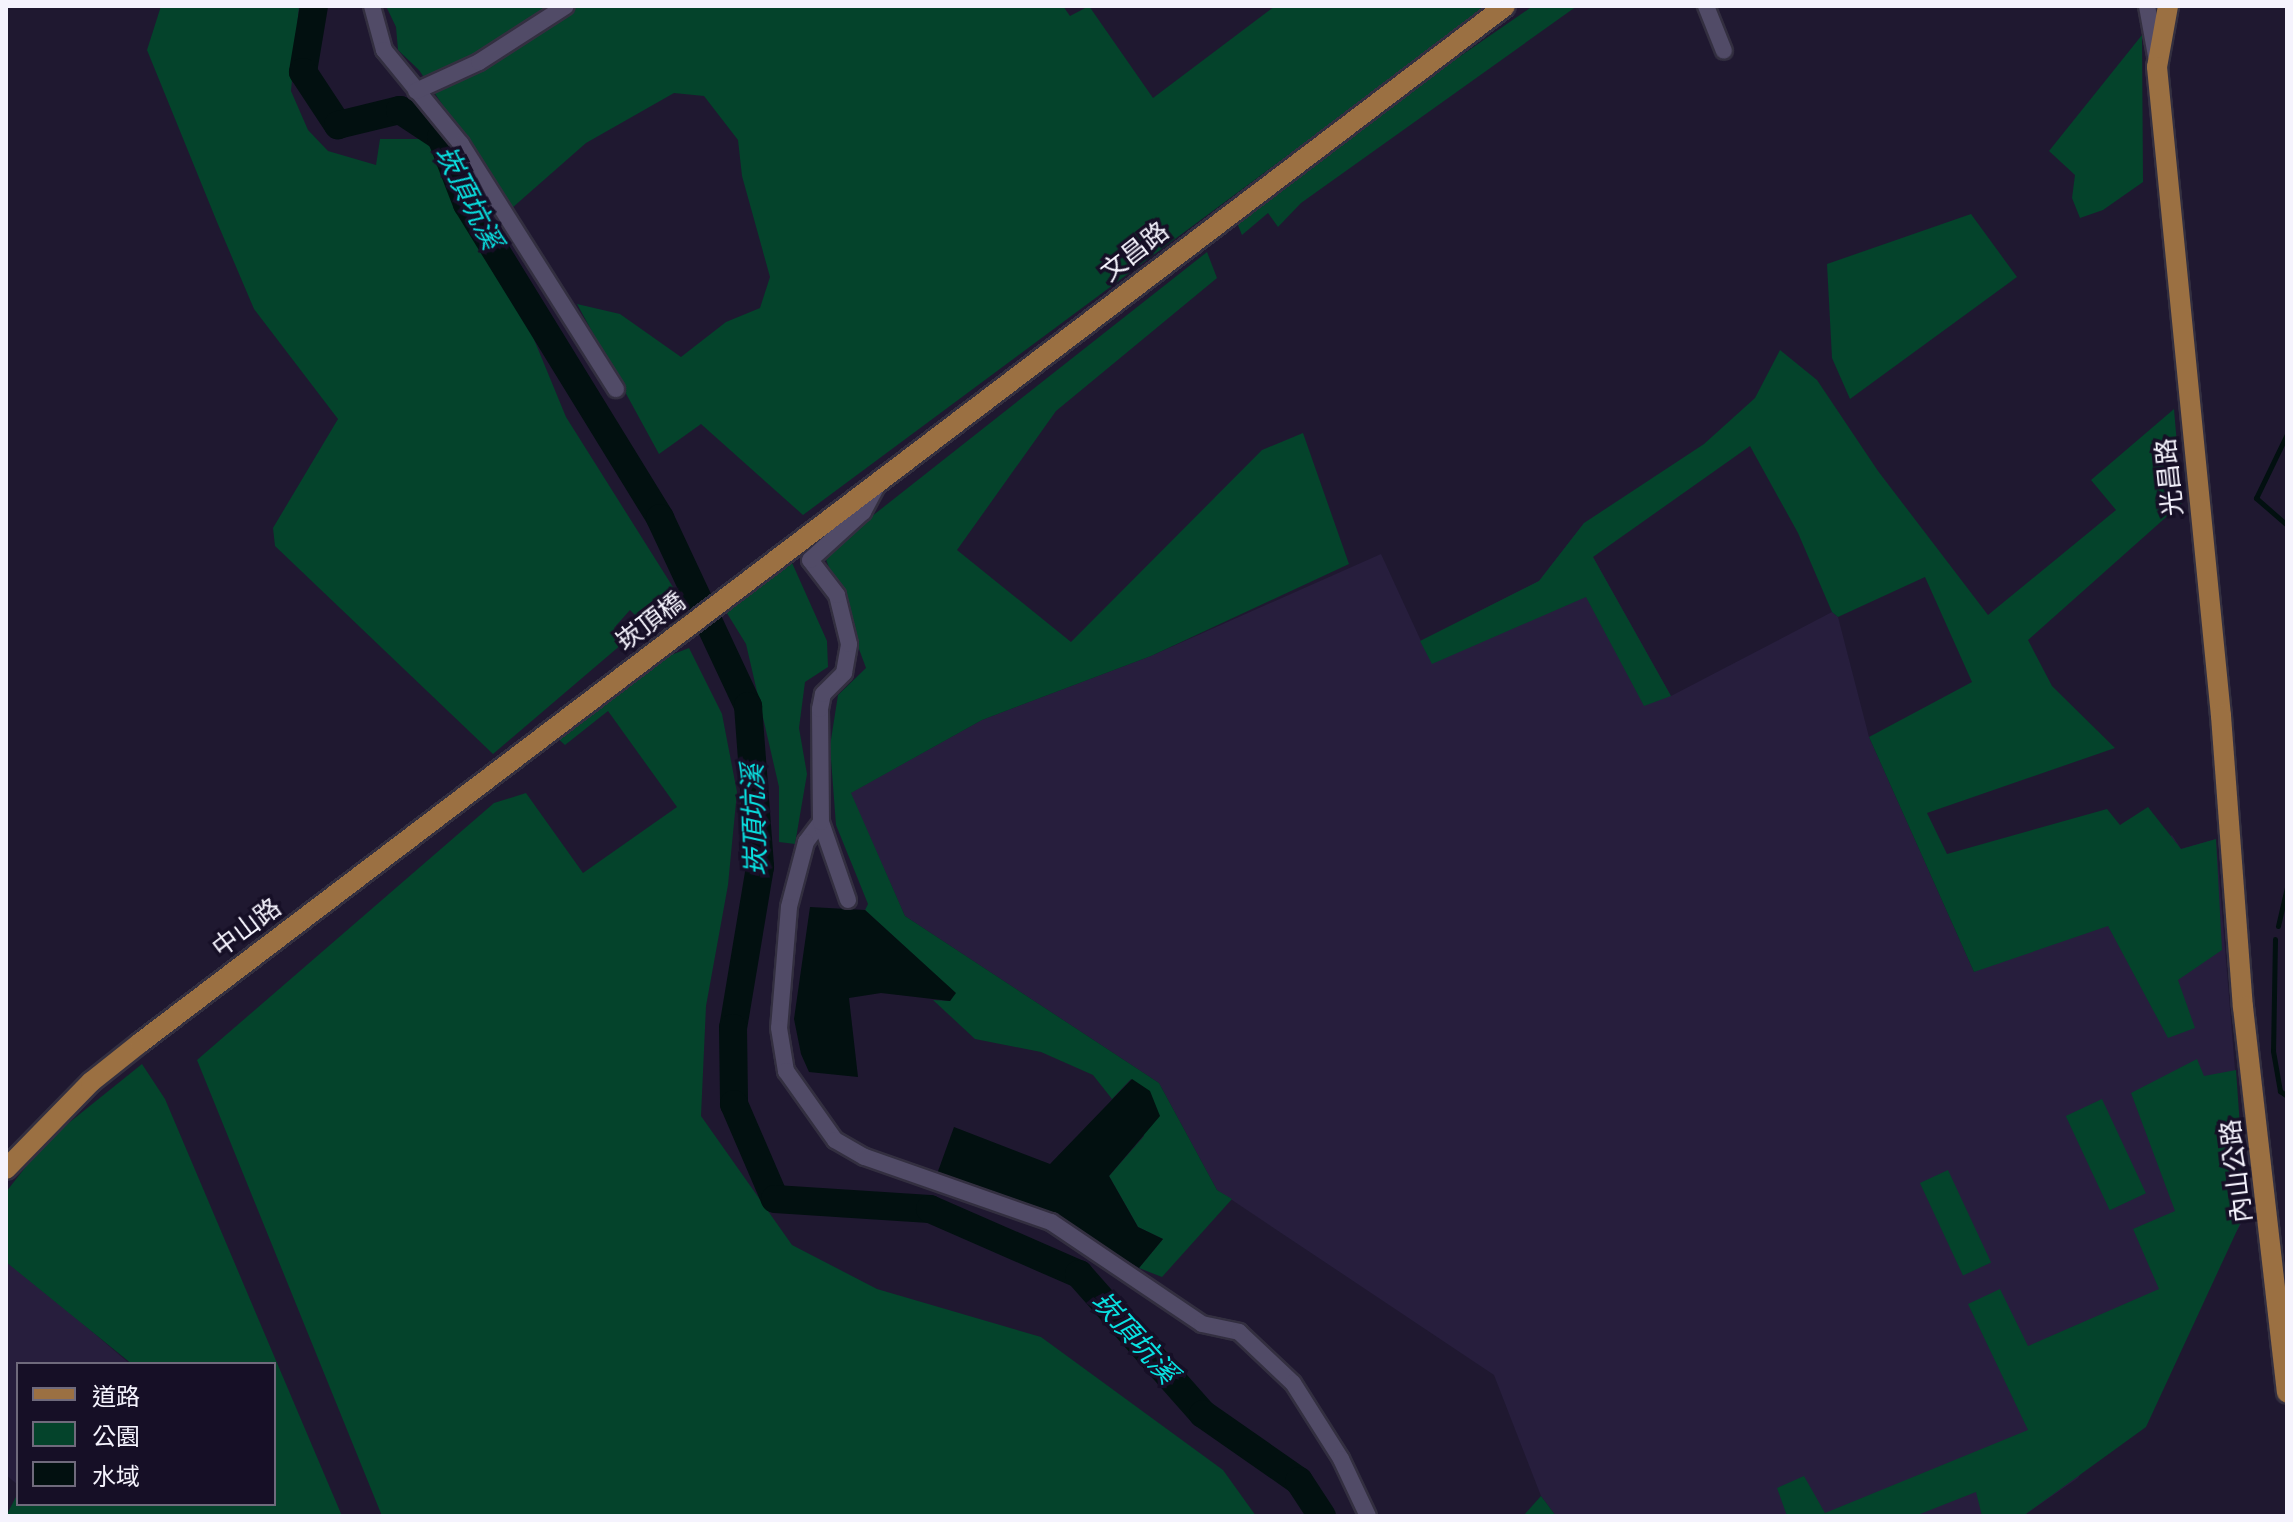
<!DOCTYPE html>
<html>
<head>
<meta charset="utf-8">
<style>
	body { margin:0 }
	#map { position:relative; width:2293px; height:1522px; overflow:hidden; background:#1f1830; font-family:Montserrat,"Noto Sans TC",sans-serif }
	div>[style] { position:absolute }
	.built>* { inset:0; background:#271e3d }
	.green>* { inset:0; background:#04432b; transform-origin:0 0 }
	.water>* { inset:0; background:#021010 }
	.stream>* { height:5px; margin:-2.5px; padding:0 2.5px; transform-origin:2.5px; border-radius:2.5px; background:#021010 }
	.river>* { height:28px; margin:-14px; padding:0 14px; transform-origin:14px; border-radius:14px; background:#021010 }
	.roads { filter:drop-shadow(2px 0 #332f40) drop-shadow(-2px 0 #332f40) drop-shadow(0 2px #332f40) drop-shadow(0 -2px #332f40) }
	.minor>* { height:16px; margin:-8px; padding:0 8px; transform-origin:8px; border-radius:8px; background:#514b67 }
	.major>* { height:20px; margin:-10px; padding:0 10px; transform-origin:10px; border-radius:10px; background:#9b7042 }
	span { translate:-50% -50%; white-space:nowrap; text-align:center; line-height:1.15; -webkit-text-stroke:7px #160f26; paint-order:stroke }
	.street-label { font-size:26px; color:#f5f3fd }
	.water-label { font-size:28px; color:#09e1e1; font-style:italic }
	.frame { position:absolute; inset:0; border:8px solid #f5f3fd; pointer-events:none }
	.legend { position:absolute; left:16px; top:1362px; width:260px; height:144px; box-sizing:border-box; background:#160f26; border:2px solid #6f6a7c; margin:0; padding:10px 14px; list-style:none; font-size:24px; color:#f5f3fd }
	.legend li { display:flex; align-items:center; gap:16px; height:40px }
	.legend b { width:40px; border:2px solid #6f6a7c }
</style>
</head>
<body>
<div id="map">
	<div class="built">
		<i style="clip-path:polygon(1584px 523px,1593px 557px,1671px 696px,1832px 612px,1838px 617px,1869px 737px,1974px 972px,2172px 835px,2181px 849px,2216px 839px,2247px 1215px,2078px 1478px,2023px 1516px,1556px 1516px,1541px 1496px,1494px 1375px,1217px 1190px,1159px 1083px,905px 916px,850px 793px,982px 720px,1151px 656px,1381px 554px,1421px 641px,1539px 581px)"></i>
		<i style="clip-path:polygon(6px 1258px,130px 1364px,18px 1364px,18px 1485px,6px 1475px)"></i>
	</div>
	<div class="green">
		<i style="clip-path:polygon(161px 6px,299px 6px,291px 91px,308px 130px,328px 151px,376px 165px,380px 139px,425px 139px,512px 286px,566px 417px,683px 603px,647px 627px,630px 610px,614px 628px,622px 644px,493px 754px,275px 546px,273px 528px,338px 419px,254px 309px,217px 222px,147px 50px)"></i>
		<i style="clip-path:polygon(386px 6px,1063px 6px,1070px 16px,1089px 6px,1153px 98px,1275px 6px,1489px 6px,803px 515px,701px 424px,659px 454px,577px 304px,620px 314px,681px 357px,726px 322px,760px 308px,770px 277px,742px 176px,738px 140px,704px 96px,674px 93px,586px 143px,512px 208px,419px 70px,398px 50px,396px 27px)"></i>
		<i style="clip-path:polygon(1533px 6px,1577px 6px,1301px 203px,1278px 227px,1268px 213px,1242px 235px,1233px 213px)"></i>
		<i style="clip-path:polygon(2142px 35px,2143px 182px,2103px 210px,2080px 218px,2072px 198px,2075px 175px,2049px 151px)"></i>
		<i style="clip-path:polygon(1971px 214px,2017px 277px,1850px 399px,1832px 358px,1827px 264px)"></i>
		<i style="clip-path:polygon(1207px 252px,1217px 278px,1056px 411px,957px 550px,1071px 642px,1262px 450px,1303px 433px,1349px 564px,1151px 656px,982px 720px,851px 793px,905px 916px,1159px 1083px,1217px 1190px,1232px 1199px,1162px 1277px,1139px 1268px,1163px 1239px,1138px 1227px,1109px 1176px,1144px 1136px,1131px 1079px,1112px 1099px,1093px 1075px,1041px 1052px,975px 1039px,933px 1000px,950px 1001px,955px 993px,865px 910px,868px 904px,836px 825px,830px 746px,838px 695px,866px 668px,824px 554px)"></i>
		<i style="clip-path:polygon(1780px 350px,1817px 380px,1878px 471px,1988px 615px,2116px 510px,2091px 480px,2174px 409px,2182px 503px,2028px 640px,2052px 686px,2115px 748px,1927px 813px,1947px 854px,2107px 809px,2120px 825px,2148px 807px,2181px 849px,2216px 839px,2222px 950px,2178px 980px,2195px 1028px,2168px 1038px,2108px 926px,1974px 972px,1869px 737px,1972px 682px,1925px 577px,1838px 617px,1832px 612px,1798px 533px,1750px 446px,1593px 557px,1671px 696px,1644px 706px,1586px 597px,1432px 664px,1420px 641px,1539px 581px,1584px 523px,1704px 444px,1755px 398px)"></i>
		<i style="clip-path:polygon(789px 556px,827px 641px,828px 667px,805px 682px,799px 728px,807px 774px,795px 844px,779px 842px,779px 787px,746px 644px,725px 610px)"></i>
		<i style="clip-path:polygon(689px 648px,722px 714px,737px 792px,728px 885px,706px 1006px,701px 1116px,792px 1245px,877px 1289px,1041px 1337px,1223px 1470px,1256px 1516px,382px 1516px,197px 1060px,494px 803px,526px 793px,583px 873px,677px 807px,608px 711px,565px 745px,555px 736px,653px 662px)"></i>
		<i style="clip-path:polygon(2197px 1059px,2204px 1076px,2236px 1070px,2246px 1211px,2146px 1427px,2023px 1516px,1982px 1516px,1976px 1492px,1915px 1516px,1787px 1516px,1777px 1488px,1804px 1476px,1825px 1513px,2028px 1430px,1968px 1304px,2000px 1289px,2028px 1346px,2159px 1289px,2133px 1229px,2175px 1211px,2131px 1093px)"></i>
		<i style="clip-path:polygon(142px 1064px,165px 1099px,342px 1516px,6px 1516px,18px 1493px,18px 1504px,274px 1504px,274px 1364px,132px 1364px,6px 1262px,6px 1192px,45px 1142px)"></i>
		<i style="left:2102px;top:1099px;width:104px;height:40px;rotate:65deg"></i>
		<i style="left:1948px;top:1170px;width:102px;height:31px;rotate:65deg"></i>
		<i style="clip-path:polygon(1541px 1496px,1556px 1516px,1523px 1516px)"></i>
	</div>
	<div class="water">
		<i style="clip-path:polygon(810px 907px,865px 910px,956px 993px,950px 1001px,881px 993px,849px 998px,858px 1077px,809px 1072px,801px 1054px,794px 1019px)"></i>
		<i style="clip-path:polygon(1132px 1079px,1150px 1091px,1160px 1116px,1109px 1176px,1138px 1227px,1163px 1239px,1139px 1268px,1075px 1229px,937px 1174px,954px 1127px,1050px 1164px)"></i>
	</div>
	<div class="stream">
		<i style="left:2287px;top:434px;width:71px;rotate:115.8deg"></i>
		<i style="left:2256px;top:498px;width:41px;rotate:41.1deg"></i>
		<i style="left:2278px;top:926px;width:39px;rotate:-77deg"></i>
		<i style="left:2275px;top:939px;width:112px;rotate:91deg"></i>
		<i style="left:2273px;top:1051px;width:41px;rotate:80.1deg"></i>
		<i style="left:2280px;top:1091px;width:9px;rotate:36deg"></i>
	</div>
	<div class="river">
		<i style="left:314px;top:6px;width:67px;rotate:99.5deg"></i>
		<i style="left:303px;top:72px;width:64px;rotate:56.6deg"></i>
		<i style="left:338px;top:125px;width:64px;rotate:-13.6deg"></i>
		<i style="left:400px;top:110px;width:49px;rotate:33.4deg"></i>
		<i style="left:441px;top:137px;width:72px;rotate:68.8deg"></i>
		<i style="left:467px;top:204px;width:369px;rotate:58.4deg"></i>
		<i style="left:660px;top:518px;width:208px;rotate:64.9deg"></i>
		<i style="left:748px;top:706px;width:161px;rotate:85.7deg"></i>
		<i style="left:760px;top:867px;width:163px;rotate:99.5deg"></i>
		<i style="left:733px;top:1028px;width:76px;rotate:89.2deg"></i>
		<i style="left:734px;top:1104px;width:103px;rotate:66.7deg"></i>
		<i style="left:775px;top:1199px;width:155px;rotate:3.7deg"></i>
		<i style="left:930px;top:1209px;width:163px;rotate:23.6deg"></i>
		<i style="left:1079px;top:1274px;width:187px;rotate:48.5deg"></i>
		<i style="left:1203px;top:1414px;width:117px;rotate:34.9deg"></i>
		<i style="left:1299px;top:1481px;width:42px;rotate:56.7deg"></i>
	</div>
	<div class="roads">
		<div class="minor">
			<i style="left:372px;top:6px;width:46px;rotate:74.7deg"></i>
			<i style="left:384px;top:50px;width:122px;rotate:50.7deg"></i>
			<i style="left:461px;top:144px;width:290px;rotate:57.7deg"></i>
			<i style="left:1706px;top:6px;width:48px;rotate:68.2deg"></i>
			<i style="left:2147px;top:6px;width:51px;rotate:79.8deg"></i>
			<i style="left:416px;top:91px;width:69px;rotate:-24.7deg"></i>
			<i style="left:479px;top:62px;width:103px;rotate:-32.8deg"></i>
			<i style="left:821px;top:822px;width:25px;rotate:127deg"></i>
			<i style="left:806px;top:842px;width:67px;rotate:104.7deg"></i>
			<i style="left:789px;top:907px;width:121px;rotate:94.7deg"></i>
			<i style="left:779px;top:1028px;width:44px;rotate:80.8deg"></i>
			<i style="left:786px;top:1071px;width:85px;rotate:54.6deg"></i>
			<i style="left:835px;top:1140px;width:34px;rotate:30deg"></i>
			<i style="left:865px;top:1157px;width:197px;rotate:19.3deg"></i>
			<i style="left:1051px;top:1222px;width:182px;rotate:34deg"></i>
			<i style="left:1202px;top:1324px;width:38px;rotate:12deg"></i>
			<i style="left:1239px;top:1332px;width:74px;rotate:43.4deg"></i>
			<i style="left:1293px;top:1383px;width:90px;rotate:57.7deg"></i>
			<i style="left:1341px;top:1459px;width:63px;rotate:64.7deg"></i>
			<i style="left:848px;top:900px;width:83px;rotate:-109.1deg"></i>
			<i style="left:821px;top:822px;width:113px;rotate:-90.5deg"></i>
			<i style="left:820px;top:709px;width:15px;rotate:-79deg"></i>
			<i style="left:823px;top:694px;width:30px;rotate:-45deg"></i>
			<i style="left:844px;top:673px;width:29px;rotate:-80deg"></i>
			<i style="left:849px;top:644px;width:50px;rotate:-103.8deg"></i>
			<i style="left:837px;top:595px;width:44px;rotate:-127.6deg"></i>
			<i style="left:810px;top:560px;width:72px;rotate:-42.2deg"></i>
			<i style="left:863px;top:512px;width:32px;rotate:-62deg"></i>
		</div>
		<div class="major">
			<i style="left:2168px;top:6px;width:62px;rotate:100.2deg"></i>
			<i style="left:2157px;top:67px;width:652px;rotate:84.37deg"></i>
			<i style="left:2221px;top:716px;width:292px;rotate:85.7deg"></i>
			<i style="left:2243px;top:1007px;width:388px;rotate:83.5deg"></i>
			<i style="left:6px;top:1169px;width:122px;rotate:-45.7deg"></i>
			<i style="left:91px;top:1082px;width:63px;rotate:-38.5deg"></i>
			<i style="left:140px;top:1043px;width:1714px;rotate:-37.22deg"></i>
		</div>
	</div>
	<div class="street-label">
		<span style="left:1135px;top:252px;rotate:-38deg">文昌路</span>
		<span style="left:2170px;top:477px;rotate:-96deg">光昌路</span>
		<span style="left:651px;top:622px;rotate:-37deg">崁頂橋</span>
		<span style="left:247px;top:928px;rotate:-37deg">中山路</span>
		<span style="left:2237px;top:1171px;rotate:-97deg">內山公路</span>
	</div>
	<div class="water-label">
		<span style="left:469px;top:197px;rotate:63deg">崁頂坑溪</span>
		<span style="left:754px;top:820px;rotate:-92deg">崁頂坑溪</span>
		<span style="left:1135px;top:1337px;rotate:48deg">崁頂坑溪</span>
	</div>
	<div class="frame"></div>
	<ul class="legend">
	<li><b style="height:10px;background:#9b7042"></b>道路</li>
	<li><b style="height:22px;background:#04432b"></b>公園</li>
	<li><b style="height:22px;background:#021010"></b>水域</li>
	</ul>
</div>
</body>
</html>
